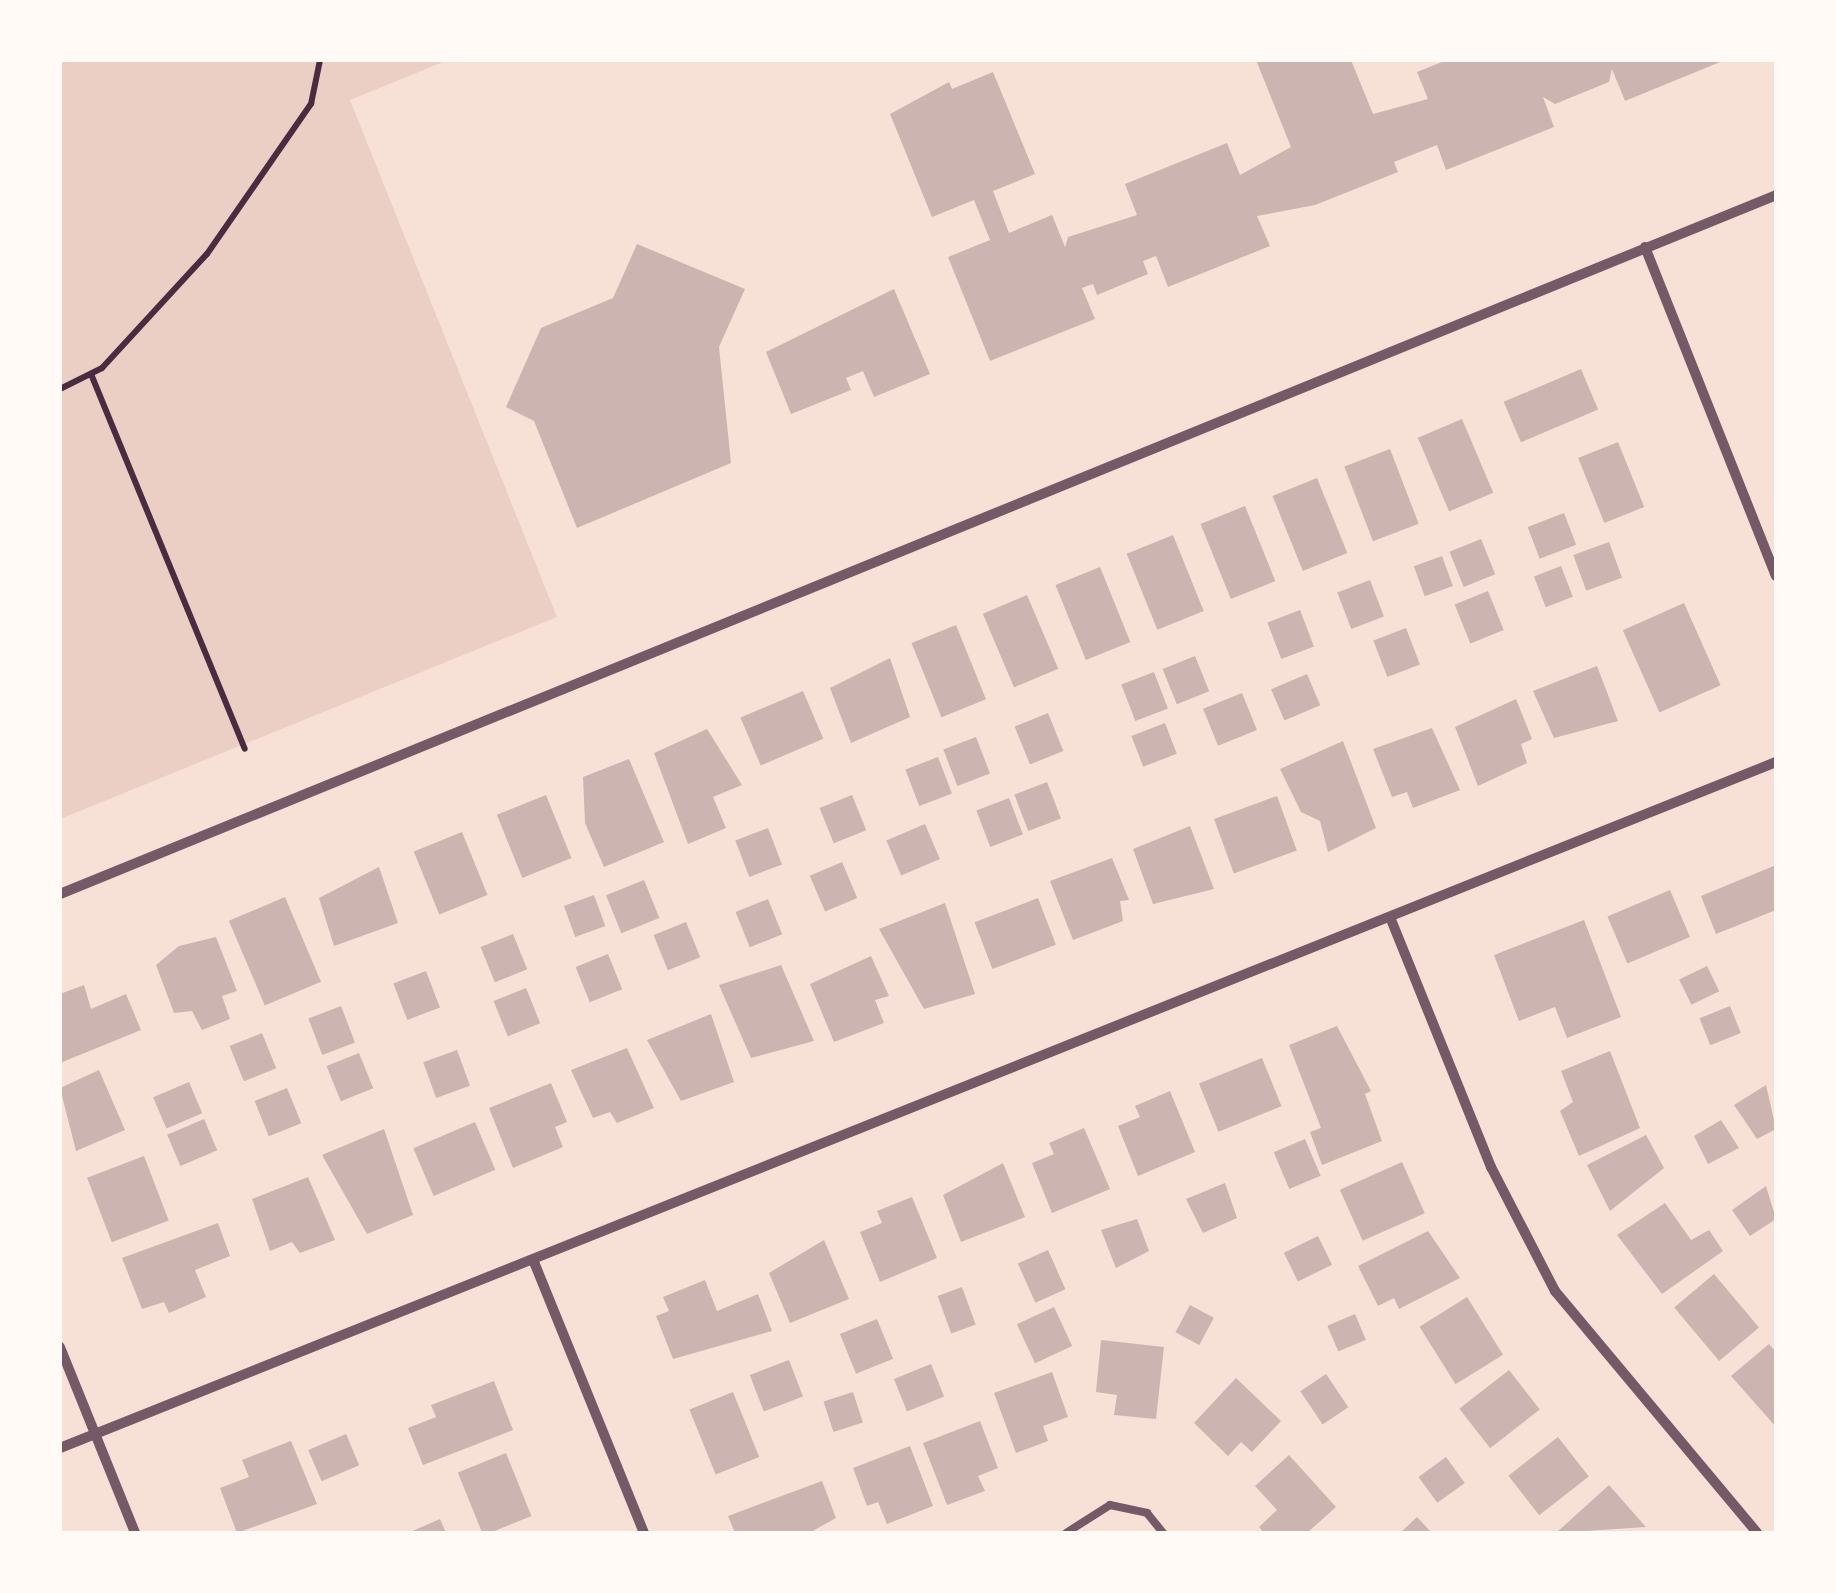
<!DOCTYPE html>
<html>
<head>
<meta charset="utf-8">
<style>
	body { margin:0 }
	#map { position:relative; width:1836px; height:1593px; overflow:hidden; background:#f7e1d7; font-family:Lato,sans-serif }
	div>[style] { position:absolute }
	.green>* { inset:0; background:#ebcfc5 }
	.building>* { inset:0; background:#ccb4b1; transform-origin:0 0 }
	.path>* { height:6px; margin:-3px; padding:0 3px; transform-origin:3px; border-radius:3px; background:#4a2c40 }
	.service>* { height:8px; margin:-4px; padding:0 4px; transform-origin:4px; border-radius:4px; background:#755966 }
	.minor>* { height:10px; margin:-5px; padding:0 5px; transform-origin:5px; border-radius:5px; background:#755966 }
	span { translate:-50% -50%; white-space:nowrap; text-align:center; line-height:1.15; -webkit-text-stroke:9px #fffaf5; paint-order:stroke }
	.frame { position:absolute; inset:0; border:62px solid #fffaf5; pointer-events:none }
</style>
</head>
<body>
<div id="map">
	<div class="green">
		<i style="clip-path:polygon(60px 60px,448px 60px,350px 100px,557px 617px,60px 819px)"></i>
	</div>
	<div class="building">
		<i style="clip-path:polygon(1256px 60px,1351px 60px,1373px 114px,1428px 99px,1417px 72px,1447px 60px,1725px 60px,1625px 101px,1612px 69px,1609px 82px,1555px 104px,1543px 97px,1554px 127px,1446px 170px,1437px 145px,1394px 162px,1398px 172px,1315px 205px,1257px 216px,1270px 246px,1168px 287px,1156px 256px,1143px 261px,1148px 274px,1097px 295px,1093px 284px,1082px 288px,1095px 319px,990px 361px,948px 257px,990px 240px,974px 200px,932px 217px,890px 114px,949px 82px,952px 89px,993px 72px,1035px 174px,993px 191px,1009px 233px,1052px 215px,1065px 247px,1068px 237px,1137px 215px,1125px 184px,1227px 143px,1240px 175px,1291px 147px)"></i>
		<i style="clip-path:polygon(637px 244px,745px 289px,719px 347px,731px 463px,577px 528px,534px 421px,506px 407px,541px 328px,613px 298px)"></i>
		<i style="clip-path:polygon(894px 289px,930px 374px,874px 397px,863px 371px,846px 378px,851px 390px,791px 414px,766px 352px)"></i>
		<i style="left:1581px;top:369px;width:44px;height:84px;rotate:67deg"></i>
		<i style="left:1462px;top:419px;width:80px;height:48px;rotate:67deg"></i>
		<i style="left:1618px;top:442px;width:70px;height:43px;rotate:68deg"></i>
		<i style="left:1390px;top:449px;width:80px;height:49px;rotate:69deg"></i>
		<i style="left:1317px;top:478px;width:81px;height:48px;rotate:68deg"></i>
		<i style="left:1245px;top:506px;width:81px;height:48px;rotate:68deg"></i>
		<i style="left:1564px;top:513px;width:34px;height:39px;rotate:69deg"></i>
		<i style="left:1173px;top:535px;width:82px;height:50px;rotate:68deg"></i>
		<i style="left:1481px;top:539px;width:38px;height:34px;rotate:68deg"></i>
		<i style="left:1609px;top:542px;width:38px;height:38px;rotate:70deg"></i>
		<i style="left:1442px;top:556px;width:32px;height:30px;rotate:70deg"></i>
		<i style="left:1561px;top:566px;width:33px;height:29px;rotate:69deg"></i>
		<i style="left:1100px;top:567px;width:81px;height:48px;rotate:68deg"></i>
		<i style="left:1370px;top:580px;width:39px;height:35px;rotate:69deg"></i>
		<i style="left:1488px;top:591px;width:42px;height:36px;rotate:68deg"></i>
		<i style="left:1027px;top:595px;width:80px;height:48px;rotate:67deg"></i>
		<i style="left:1684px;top:603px;width:90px;height:67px;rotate:66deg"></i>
		<i style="left:1300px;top:610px;width:39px;height:35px;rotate:69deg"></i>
		<i style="left:956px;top:625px;width:80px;height:48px;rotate:68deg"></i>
		<i style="left:1406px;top:628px;width:39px;height:35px;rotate:69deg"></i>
		<i style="left:1195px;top:656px;width:38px;height:35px;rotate:68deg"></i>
		<i style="clip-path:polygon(890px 658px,910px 717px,851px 743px,830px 688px)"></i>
		<i style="clip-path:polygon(1597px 666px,1618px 721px,1554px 738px,1533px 691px)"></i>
		<i style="left:1154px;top:672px;width:39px;height:35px;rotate:69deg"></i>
		<i style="left:1307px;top:674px;width:34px;height:39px;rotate:67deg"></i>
		<i style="left:803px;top:691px;width:52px;height:68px;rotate:67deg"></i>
		<i style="left:1242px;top:693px;width:40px;height:42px;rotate:68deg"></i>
		<i style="clip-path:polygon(1516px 699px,1532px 739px,1521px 744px,1527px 763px,1478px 786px,1455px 727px)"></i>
		<i style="left:1048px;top:713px;width:41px;height:36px;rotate:68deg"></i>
		<i style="left:1165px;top:723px;width:33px;height:36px;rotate:69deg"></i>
		<i style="clip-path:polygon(1432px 728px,1460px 790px,1413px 808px,1407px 792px,1392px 797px,1373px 749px)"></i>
		<i style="clip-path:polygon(707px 729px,742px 785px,713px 797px,726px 828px,688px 844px,654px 753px)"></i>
		<i style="left:976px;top:737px;width:39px;height:35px;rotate:69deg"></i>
		<i style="clip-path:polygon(1343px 741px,1376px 828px,1328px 852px,1320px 821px,1301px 812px,1280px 769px)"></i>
		<i style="left:938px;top:757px;width:39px;height:35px;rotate:69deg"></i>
		<i style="clip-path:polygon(629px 759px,664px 842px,604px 867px,585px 823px,583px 777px)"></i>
		<i style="left:1047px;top:782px;width:39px;height:35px;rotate:69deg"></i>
		<i style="left:546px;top:795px;width:68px;height:53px;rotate:68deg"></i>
		<i style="left:852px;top:795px;width:38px;height:35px;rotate:68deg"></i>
		<i style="left:1277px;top:796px;width:58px;height:67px;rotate:70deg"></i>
		<i style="left:1009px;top:798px;width:39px;height:35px;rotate:69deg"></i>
		<i style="left:925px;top:824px;width:38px;height:42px;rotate:67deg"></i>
		<i style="clip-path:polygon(1190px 826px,1214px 889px,1153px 904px,1133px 849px)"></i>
		<i style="left:768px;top:828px;width:39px;height:35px;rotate:69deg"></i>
		<i style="left:462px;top:832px;width:68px;height:52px;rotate:68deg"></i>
		<i style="clip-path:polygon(1112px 858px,1129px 900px,1120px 901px,1123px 921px,1073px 940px,1050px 881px)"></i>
		<i style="left:842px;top:862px;width:39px;height:35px;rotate:67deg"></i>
		<i style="clip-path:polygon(1776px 865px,1776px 910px,1716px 934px,1701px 896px)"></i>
		<i style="clip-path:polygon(379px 867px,398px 923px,334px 946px,319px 898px)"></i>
		<i style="left:644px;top:880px;width:41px;height:41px;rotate:68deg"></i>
		<i style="left:1670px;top:890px;width:51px;height:68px;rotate:67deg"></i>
		<i style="left:594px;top:895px;width:33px;height:32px;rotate:70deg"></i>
		<i style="left:285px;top:897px;width:92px;height:61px;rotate:67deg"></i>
		<i style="left:1038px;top:898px;width:50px;height:68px;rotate:69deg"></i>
		<i style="left:768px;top:899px;width:38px;height:35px;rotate:68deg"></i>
		<i style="clip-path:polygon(945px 903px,975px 994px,924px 1009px,879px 929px)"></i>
		<i style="clip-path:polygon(1584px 920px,1621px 1017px,1567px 1038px,1555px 1007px,1519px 1021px,1494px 955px)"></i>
		<i style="left:686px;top:922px;width:38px;height:35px;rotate:68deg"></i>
		<i style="left:513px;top:934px;width:38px;height:35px;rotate:68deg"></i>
		<i style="clip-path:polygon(216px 937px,237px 991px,222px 996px,230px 1019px,202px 1030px,192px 1011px,174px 1013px,156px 965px,179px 946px)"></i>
		<i style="left:608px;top:954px;width:38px;height:35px;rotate:68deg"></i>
		<i style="clip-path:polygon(871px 956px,889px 996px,875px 1000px,884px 1023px,834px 1042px,810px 984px)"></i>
		<i style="clip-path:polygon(781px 965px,814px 1041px,751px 1058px,719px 985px)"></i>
		<i style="left:1707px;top:966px;width:28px;height:31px;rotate:64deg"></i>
		<i style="left:426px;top:971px;width:39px;height:35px;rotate:69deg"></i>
		<i style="clip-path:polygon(84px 985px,91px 1009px,126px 994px,141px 1030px,60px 1063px,60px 994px)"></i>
		<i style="left:526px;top:988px;width:38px;height:35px;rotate:68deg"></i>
		<i style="left:341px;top:1006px;width:39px;height:35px;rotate:69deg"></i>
		<i style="left:1730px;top:1006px;width:29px;height:33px;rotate:68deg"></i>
		<i style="clip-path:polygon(711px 1014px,734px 1082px,681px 1101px,647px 1040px)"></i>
		<i style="clip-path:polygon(1337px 1026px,1371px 1091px,1365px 1094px,1382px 1141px,1322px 1165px,1310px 1132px,1321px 1128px,1289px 1045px)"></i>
		<i style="left:262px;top:1033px;width:38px;height:35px;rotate:68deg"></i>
		<i style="clip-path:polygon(627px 1048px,654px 1108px,617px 1123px,610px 1112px,593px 1118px,571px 1070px)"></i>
		<i style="left:457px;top:1050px;width:38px;height:36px;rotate:70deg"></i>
		<i style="clip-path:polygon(1610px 1051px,1640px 1128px,1579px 1156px,1560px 1111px,1573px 1102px,1561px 1071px)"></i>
		<i style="left:359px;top:1053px;width:38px;height:35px;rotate:68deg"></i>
		<i style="left:1262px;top:1058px;width:52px;height:68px;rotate:68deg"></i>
		<i style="clip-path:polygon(99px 1070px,125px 1130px,76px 1151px,60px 1088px)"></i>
		<i style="left:189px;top:1082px;width:34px;height:39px;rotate:67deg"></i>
		<i style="clip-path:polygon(551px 1083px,567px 1122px,555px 1127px,563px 1147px,513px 1168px,489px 1108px)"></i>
		<i style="clip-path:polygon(1766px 1085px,1776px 1129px,1757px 1139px,1734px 1105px)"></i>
		<i style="left:287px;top:1088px;width:38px;height:35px;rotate:68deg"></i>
		<i style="clip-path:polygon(1170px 1091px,1195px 1152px,1138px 1176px,1118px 1126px,1140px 1117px,1135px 1106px)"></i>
		<i style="left:204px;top:1119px;width:34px;height:40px;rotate:67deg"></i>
		<i style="clip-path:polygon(1721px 1120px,1739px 1148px,1708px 1164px,1694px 1136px)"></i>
		<i style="left:475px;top:1122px;width:52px;height:67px;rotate:67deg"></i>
		<i style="clip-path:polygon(1084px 1128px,1110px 1189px,1052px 1213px,1032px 1163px,1054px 1154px,1049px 1143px)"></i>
		<i style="clip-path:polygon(384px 1129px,413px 1215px,367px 1234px,322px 1155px)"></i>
		<i style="clip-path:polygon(1646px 1135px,1664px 1168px,1610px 1211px,1587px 1165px)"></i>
		<i style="left:1305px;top:1139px;width:40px;height:34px;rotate:67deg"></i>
		<i style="left:144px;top:1156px;width:69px;height:61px;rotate:69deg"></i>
		<i style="left:1402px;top:1162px;width:56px;height:68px;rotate:66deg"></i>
		<i style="clip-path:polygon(1003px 1163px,1025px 1217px,961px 1242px,943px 1195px)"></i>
		<i style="clip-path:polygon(308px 1177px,335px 1240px,300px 1253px,292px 1242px,270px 1251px,252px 1199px)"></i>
		<i style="clip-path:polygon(1225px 1183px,1237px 1218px,1203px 1233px,1186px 1199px)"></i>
		<i style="clip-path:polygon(1766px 1186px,1776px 1219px,1750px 1236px,1732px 1210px)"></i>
		<i style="clip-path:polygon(912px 1197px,937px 1258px,880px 1282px,860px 1232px,882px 1223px,877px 1211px)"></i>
		<i style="clip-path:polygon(1665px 1203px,1691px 1240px,1709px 1230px,1723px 1251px,1662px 1294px,1617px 1235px)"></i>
		<i style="clip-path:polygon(1137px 1219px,1149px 1251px,1116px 1268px,1101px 1230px)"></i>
		<i style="clip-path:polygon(218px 1223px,230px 1256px,195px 1270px,206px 1297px,169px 1313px,164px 1302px,142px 1309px,122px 1258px)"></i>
		<i style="clip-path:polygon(1428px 1231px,1460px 1278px,1399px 1309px,1394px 1298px,1378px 1306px,1358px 1266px)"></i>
		<i style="left:1318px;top:1236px;width:32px;height:38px;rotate:64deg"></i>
		<i style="clip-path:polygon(824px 1240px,849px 1299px,790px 1323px,769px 1273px)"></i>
		<i style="left:1048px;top:1250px;width:43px;height:33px;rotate:66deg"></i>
		<i style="left:1714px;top:1274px;width:70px;height:52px;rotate:50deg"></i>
		<i style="clip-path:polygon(705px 1280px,717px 1311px,758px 1294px,772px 1331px,673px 1359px,656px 1316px,669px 1311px,663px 1297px)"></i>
		<i style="left:962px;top:1287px;width:40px;height:26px;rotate:70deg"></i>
		<i style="left:1467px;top:1297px;width:68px;height:56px;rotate:58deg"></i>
		<i style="left:1190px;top:1305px;width:27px;height:31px;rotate:28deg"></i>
		<i style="left:1054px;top:1307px;width:43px;height:41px;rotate:65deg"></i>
		<i style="left:1355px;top:1314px;width:28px;height:30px;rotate:67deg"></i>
		<i style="left:877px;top:1319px;width:43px;height:40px;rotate:68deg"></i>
		<i style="clip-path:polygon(1101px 1340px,1164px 1347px,1156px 1419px,1114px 1415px,1117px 1395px,1096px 1392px)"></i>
		<i style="clip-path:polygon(1769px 1344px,1776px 1352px,1776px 1427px,1731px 1376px)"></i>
		<i style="left:789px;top:1360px;width:39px;height:42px;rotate:69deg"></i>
		<i style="left:931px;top:1364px;width:35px;height:40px;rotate:68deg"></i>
		<i style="left:1509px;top:1370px;width:50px;height:63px;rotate:52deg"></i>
		<i style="clip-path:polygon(1052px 1372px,1068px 1417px,1043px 1426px,1048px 1441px,1016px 1453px,994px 1393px)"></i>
		<i style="left:1326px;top:1374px;width:40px;height:31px;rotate:56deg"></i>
		<i style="clip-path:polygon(1236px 1378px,1281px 1421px,1252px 1452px,1241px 1442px,1228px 1456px,1194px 1423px)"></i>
		<i style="clip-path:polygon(494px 1381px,513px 1430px,423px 1465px,408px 1428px,436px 1417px,431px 1405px)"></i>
		<i style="left:733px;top:1392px;width:70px;height:47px;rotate:68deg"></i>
		<i style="left:853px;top:1392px;width:32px;height:31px;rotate:72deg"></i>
		<i style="clip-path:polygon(980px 1421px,998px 1468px,978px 1476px,985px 1491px,947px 1505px,923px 1443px)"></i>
		<i style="left:346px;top:1434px;width:34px;height:41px;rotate:67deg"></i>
		<i style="left:1558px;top:1437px;width:50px;height:63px;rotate:52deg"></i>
		<i style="clip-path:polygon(291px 1441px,317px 1504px,237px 1533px,220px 1488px,249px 1477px,242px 1460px)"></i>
		<i style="clip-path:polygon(910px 1446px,933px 1506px,887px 1524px,878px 1502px,867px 1506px,853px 1468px)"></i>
		<i style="left:506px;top:1453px;width:68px;height:52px;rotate:68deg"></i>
		<i style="clip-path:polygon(1289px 1455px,1336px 1507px,1307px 1533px,1264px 1533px,1259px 1527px,1277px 1510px,1255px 1486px)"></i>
		<i style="left:1446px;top:1457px;width:32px;height:34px;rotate:54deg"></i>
		<i style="clip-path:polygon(822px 1481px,836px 1518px,809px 1533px,735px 1533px,728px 1516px)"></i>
		<i style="clip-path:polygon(1609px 1485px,1646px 1527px,1556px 1533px)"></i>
		<i style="clip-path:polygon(1417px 1517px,1432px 1533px,1400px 1533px)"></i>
		<i style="clip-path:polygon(440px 1519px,446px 1533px,408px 1533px)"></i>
	</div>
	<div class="path">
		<i style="left:91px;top:374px;width:405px;rotate:67.7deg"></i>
		<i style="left:60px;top:389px;width:47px;rotate:-26.6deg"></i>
		<i style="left:102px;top:368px;width:155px;rotate:-47.4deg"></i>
		<i style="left:207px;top:254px;width:183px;rotate:-55.3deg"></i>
		<i style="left:311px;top:104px;width:45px;rotate:-78.4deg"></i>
	</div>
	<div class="service">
		<i style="left:1066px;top:1533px;width:52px;rotate:-32.5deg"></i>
		<i style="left:1110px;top:1505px;width:38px;rotate:12deg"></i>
		<i style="left:1147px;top:1513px;width:26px;rotate:51deg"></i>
	</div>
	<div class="minor">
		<i style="left:1645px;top:247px;width:354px;rotate:68.3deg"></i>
		<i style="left:60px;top:894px;width:1853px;rotate:-22.16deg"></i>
		<i style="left:1390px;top:917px;width:270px;rotate:68deg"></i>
		<i style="left:1491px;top:1167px;width:140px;rotate:62.7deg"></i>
		<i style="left:1555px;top:1291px;width:315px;rotate:50.1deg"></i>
		<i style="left:534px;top:1262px;width:292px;rotate:67.9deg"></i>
		<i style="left:60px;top:1347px;width:201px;rotate:68deg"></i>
		<i style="left:60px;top:1448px;width:1848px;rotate:-21.79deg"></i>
	</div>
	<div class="frame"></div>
</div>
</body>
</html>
